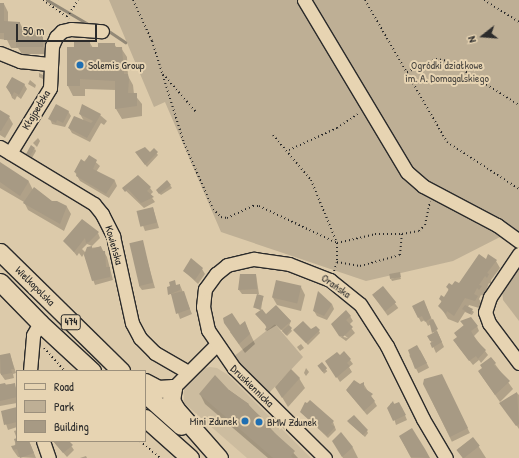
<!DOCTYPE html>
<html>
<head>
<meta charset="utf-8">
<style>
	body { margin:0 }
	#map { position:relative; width:519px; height:458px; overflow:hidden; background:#dccaaa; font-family:"Patrick Hand",sans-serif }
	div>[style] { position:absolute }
	.built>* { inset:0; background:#ccbc9f }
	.green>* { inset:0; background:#beaf95 }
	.shadow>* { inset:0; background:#0003; transform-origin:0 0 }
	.stream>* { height:3px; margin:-1.5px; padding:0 1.5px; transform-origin:1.5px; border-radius:1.5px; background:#938977 }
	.building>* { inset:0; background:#a79a84; transform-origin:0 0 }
	.path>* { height:2px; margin-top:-1px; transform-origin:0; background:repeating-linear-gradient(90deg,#2b2b2b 0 1px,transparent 0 4px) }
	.roads { filter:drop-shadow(1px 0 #2b2b2b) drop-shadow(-1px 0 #2b2b2b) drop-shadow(0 1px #2b2b2b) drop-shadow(0 -1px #2b2b2b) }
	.minor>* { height:13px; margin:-6.5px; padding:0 6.5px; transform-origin:6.5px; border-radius:6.5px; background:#e7d4b2 }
	.major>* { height:17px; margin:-8.5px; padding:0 8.5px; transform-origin:8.5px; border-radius:8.5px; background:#e7d4b2 }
	.dots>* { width:11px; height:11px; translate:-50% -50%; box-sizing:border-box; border:2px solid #e7d4b2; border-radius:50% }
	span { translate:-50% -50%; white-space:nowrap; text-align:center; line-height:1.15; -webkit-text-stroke:4px #e7d4b2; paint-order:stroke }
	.shield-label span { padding:1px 3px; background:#e7d4b2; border:1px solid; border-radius:3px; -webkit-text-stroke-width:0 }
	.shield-label { font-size:10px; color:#2b2b2b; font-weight:700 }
	.poi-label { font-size:11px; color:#2b2b2b }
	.left { translate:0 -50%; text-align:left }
	.right { translate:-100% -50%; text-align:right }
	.park-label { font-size:11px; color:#484540 }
	.street-label { font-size:11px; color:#2b2b2b }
	.legend { position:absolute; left:16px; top:370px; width:130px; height:72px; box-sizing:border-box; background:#e7d4b2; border:1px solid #9c907c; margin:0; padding:5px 7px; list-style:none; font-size:12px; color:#2b2b2b }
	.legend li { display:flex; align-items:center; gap:8px; height:20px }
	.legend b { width:20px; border:1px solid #9c907c }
	.north { position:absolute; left:463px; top:16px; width:40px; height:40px; -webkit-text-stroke:3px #e7d4b2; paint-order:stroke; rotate:253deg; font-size:11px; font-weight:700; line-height:16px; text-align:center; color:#2b2b2b }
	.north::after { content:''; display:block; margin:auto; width:14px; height:18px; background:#2b2b2b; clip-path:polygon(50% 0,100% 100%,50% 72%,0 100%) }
	.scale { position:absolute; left:16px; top:24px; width:81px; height:18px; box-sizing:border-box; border:2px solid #2b2b2b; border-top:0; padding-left:5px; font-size:12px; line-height:14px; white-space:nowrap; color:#2b2b2b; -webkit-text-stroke:3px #e7d4b2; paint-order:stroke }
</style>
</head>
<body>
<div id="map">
	<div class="built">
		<i style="clip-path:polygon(210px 367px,217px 368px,228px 375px,311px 458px,247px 458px,184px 403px,184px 387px,201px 369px)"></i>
	</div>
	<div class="green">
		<i style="clip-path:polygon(109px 0,519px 0,519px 248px,502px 236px,453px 261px,366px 281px,221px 232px,165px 102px,154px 107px)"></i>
		<i style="clip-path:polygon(519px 266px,519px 321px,503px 300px,502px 290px)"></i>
		<i style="clip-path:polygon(275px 324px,303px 357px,269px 393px,233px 357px)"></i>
	</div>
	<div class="shadow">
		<i style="clip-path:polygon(0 4px,4px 4px,8px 12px,8px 22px,20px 23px,24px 31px,42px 38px,47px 45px,47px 54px,22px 54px,18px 48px,11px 48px,7px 40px,0 39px)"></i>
		<i style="clip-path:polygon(90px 43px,93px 48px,114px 44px,117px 48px,121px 48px,127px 57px,128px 76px,133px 85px,134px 94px,142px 104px,142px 116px,122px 119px,116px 109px,116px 90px,85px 89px,85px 96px,73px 96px,68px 86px,75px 48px)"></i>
		<i style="clip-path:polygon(39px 73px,43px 75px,43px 79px,39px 77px)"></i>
		<i style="clip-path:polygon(30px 80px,36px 85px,35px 88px,28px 84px)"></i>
		<i style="clip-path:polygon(24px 84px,27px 89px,21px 99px,17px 96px,15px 100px,12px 98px,10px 92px)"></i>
		<i style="clip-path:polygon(0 111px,9px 117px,13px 124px,5px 138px,0 135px)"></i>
		<i style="clip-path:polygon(68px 111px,71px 116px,65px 127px,52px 124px,50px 119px)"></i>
		<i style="clip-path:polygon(80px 114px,100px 115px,107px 121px,104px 125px,101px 123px,90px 142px,72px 133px,69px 128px,84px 121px)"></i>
		<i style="clip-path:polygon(38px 138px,40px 141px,37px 147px,33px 143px)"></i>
		<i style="clip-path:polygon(35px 149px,36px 151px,32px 158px,28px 154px)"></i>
		<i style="clip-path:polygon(154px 150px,158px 155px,147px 167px,138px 155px,150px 153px)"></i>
		<i style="clip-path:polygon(89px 156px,100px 166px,96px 172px,115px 181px,117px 186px,109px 198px,80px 181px,77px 176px,75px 172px)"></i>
		<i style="clip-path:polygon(0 164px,29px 182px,33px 190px,52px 202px,67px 207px,71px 214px,64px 231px,28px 210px,24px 202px,0 188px)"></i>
		<i style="clip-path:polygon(167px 181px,172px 188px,161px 195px,158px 192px)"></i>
		<i style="clip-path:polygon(123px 188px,150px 188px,153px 192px,150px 195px,155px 202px,144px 208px)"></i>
		<i style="clip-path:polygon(153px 208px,159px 228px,145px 231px,138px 212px)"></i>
		<i style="clip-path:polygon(98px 233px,100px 238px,92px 246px,87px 244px,82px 249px,86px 253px,88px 248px,101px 247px,107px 257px,113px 280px,95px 285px,84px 254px,82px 257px,79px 253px,77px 256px,65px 241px)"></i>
		<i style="clip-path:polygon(144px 249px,155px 288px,142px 290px,139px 286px)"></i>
		<i style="clip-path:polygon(486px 260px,496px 261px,500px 268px,491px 280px,491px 284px,489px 283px,484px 296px,481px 295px,479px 299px,482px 304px,479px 308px,469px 305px,468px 307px,474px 312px,472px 315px,465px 312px,458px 323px,448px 319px,440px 306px,442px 303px,440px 299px,444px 298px,449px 291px,447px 287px,459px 285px)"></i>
		<i style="clip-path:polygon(202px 269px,205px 274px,198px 284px,184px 271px)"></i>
		<i style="clip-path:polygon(256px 275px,259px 294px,242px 294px,239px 290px)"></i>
		<i style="clip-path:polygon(400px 276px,401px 279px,392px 281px,391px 279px)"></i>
		<i style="clip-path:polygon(277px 281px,301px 287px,305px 295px,301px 311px,277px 305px,273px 298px)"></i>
		<i style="clip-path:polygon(180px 285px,192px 314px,180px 319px,172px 295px,169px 293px)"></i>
		<i style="left:383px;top:287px;width:26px;height:13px;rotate:54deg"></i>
		<i style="clip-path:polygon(263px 297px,261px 310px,266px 315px,276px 306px,291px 321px,289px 326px,292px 331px,287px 336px,277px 325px,267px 331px,262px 311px,254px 307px)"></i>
		<i style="clip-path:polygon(332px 304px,334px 309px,327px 320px,317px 316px,314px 311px)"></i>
		<i style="clip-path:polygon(426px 306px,444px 347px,436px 353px,429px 337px,434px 334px,431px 324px,428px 326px,425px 320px,421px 322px,413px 307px)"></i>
		<i style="clip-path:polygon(350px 316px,353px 321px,349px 325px,355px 333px,346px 341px,339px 336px,348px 338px,335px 328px)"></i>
		<i style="clip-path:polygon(461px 322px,477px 326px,479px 331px,474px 336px,488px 355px,481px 363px,479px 360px,473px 365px,457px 345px,464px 326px)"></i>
		<i style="clip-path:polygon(245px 323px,255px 344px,245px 353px,230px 332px)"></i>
		<i style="clip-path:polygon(319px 331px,320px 333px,308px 345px,296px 332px)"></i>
		<i style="left:301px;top:344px;width:5px;height:5px;rotate:53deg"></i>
		<i style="left:420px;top:350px;width:20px;height:12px;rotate:63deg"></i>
		<i style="clip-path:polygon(10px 354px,16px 373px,13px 374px,14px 378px,5px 380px,0 373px,0 356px)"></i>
		<i style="clip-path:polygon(340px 356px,350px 360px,353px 364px,349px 367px,352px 372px,340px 382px,330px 366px)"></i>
		<i style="left:322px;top:364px;width:9px;height:4px;rotate:54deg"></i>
		<i style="clip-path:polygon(495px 364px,513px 389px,500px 402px,479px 372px)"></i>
		<i style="clip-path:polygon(306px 368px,309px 372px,306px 376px,304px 373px)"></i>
		<i style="clip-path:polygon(299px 378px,305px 388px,288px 407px,282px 397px)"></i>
		<i style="left:444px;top:380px;width:59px;height:20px;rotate:64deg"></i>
		<i style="clip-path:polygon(363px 383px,377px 406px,367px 415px,347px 391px)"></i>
		<i style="clip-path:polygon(14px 384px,17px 390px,17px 403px,0 406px,0 385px)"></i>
		<i style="clip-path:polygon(229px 390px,248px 404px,298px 458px,268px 458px,205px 404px,200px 394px)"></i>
		<i style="clip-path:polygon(517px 393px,519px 395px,519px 429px,501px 403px)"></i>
		<i style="clip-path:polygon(393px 403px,402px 408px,407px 420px,396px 425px,390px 404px)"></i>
		<i style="clip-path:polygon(17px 408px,17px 427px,8px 430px,2px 412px)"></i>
		<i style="clip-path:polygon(303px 414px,333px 422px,336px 430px,328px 438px)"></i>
		<i style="clip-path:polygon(348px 422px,367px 431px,368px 433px,365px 437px)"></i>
		<i style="clip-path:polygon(17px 430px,17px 439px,14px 431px)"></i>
		<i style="clip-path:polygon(412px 430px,429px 458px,411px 458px,400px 437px)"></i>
		<i style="clip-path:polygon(341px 434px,353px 448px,358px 458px,343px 458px,339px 451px)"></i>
		<i style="clip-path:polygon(473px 438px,479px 447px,486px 458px,463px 458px,458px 449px)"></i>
		<i style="clip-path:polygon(17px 439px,29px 441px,36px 458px,18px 457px,13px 450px)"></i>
		<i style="clip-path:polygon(53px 441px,68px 441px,74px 450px,67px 457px)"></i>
		<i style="clip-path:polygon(86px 456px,87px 458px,80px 458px)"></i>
	</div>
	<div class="stream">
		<i style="left:47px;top:0;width:48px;rotate:30.3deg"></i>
		<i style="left:107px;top:30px;width:22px;rotate:34deg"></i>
	</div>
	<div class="building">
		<i style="clip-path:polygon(0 3px,4px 3px,4px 21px,20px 22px,20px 29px,33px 29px,43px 37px,43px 47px,16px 47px,16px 40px,4px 40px,4px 33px,0 33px)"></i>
		<i style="clip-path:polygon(74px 42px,90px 42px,90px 47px,98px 47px,98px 43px,115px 43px,115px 47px,122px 47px,124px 74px,128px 74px,129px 79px,128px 93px,137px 93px,137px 106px,115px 109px,115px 81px,80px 79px,80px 86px,67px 86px,67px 47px,74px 47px)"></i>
		<i style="clip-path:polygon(12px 77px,25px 84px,19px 95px,14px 92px,12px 96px,6px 87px)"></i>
		<i style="clip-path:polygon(56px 104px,69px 111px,63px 123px,57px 120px,56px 123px,48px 119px)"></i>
		<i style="clip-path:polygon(82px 104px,101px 114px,87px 138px,68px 128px,74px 116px,91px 123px,93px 121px,79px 114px)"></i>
		<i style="clip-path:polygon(0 110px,10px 116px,1px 131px,0 131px)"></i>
		<i style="clip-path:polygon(31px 145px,35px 148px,30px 156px,26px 154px)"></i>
		<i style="clip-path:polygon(145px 147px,150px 152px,154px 148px,158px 152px,145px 165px,135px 152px)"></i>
		<i style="clip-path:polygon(89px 155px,97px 160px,93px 169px,115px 180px,106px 194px,76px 176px,77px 173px,74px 172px,81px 159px,85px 162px)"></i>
		<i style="clip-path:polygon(0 162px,29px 181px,20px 196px,0 182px)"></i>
		<i style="clip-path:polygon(138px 175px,151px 187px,147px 191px,154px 197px,141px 203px,128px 189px,125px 192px,122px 188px)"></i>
		<i style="clip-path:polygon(167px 180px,171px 185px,159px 194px,156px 190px)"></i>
		<i style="clip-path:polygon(34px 187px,52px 201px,57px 201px,67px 206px,60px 224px,23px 203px)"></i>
		<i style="left:153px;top:207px;width:16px;height:17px;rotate:76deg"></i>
		<i style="clip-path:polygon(82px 219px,99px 232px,89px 242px,86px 243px,85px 238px,74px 252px,63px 241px)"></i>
		<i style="left:143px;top:240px;width:44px;height:14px;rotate:77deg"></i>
		<i style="clip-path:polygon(92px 246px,92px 249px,101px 246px,102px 251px,105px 251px,106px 267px,110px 267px,110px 277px,92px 281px,84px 255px,87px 247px)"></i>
		<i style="clip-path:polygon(479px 254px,486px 259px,488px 254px,497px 260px,487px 273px,489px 274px,487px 278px,485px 276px,479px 285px,482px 286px,479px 290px,477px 288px,474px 294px,478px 296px,475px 301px,465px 298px,454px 316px,447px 311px,446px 314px,438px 306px,442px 301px,439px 299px,441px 295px,444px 297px,449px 289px,446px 287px,449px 283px,452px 285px,455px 281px,459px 283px)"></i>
		<i style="clip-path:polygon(191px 258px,203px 268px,195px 280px,183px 271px)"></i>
		<i style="left:400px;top:272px;width:5px;height:11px;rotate:79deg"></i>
		<i style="clip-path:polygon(240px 274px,256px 274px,257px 289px,238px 290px)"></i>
		<i style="clip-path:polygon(175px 280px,176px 285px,180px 284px,180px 290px,168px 295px,167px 287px,170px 286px,169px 282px)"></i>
		<i style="left:276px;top:280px;width:26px;height:18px;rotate:13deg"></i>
		<i style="left:383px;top:286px;width:21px;height:14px;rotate:51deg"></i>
		<i style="clip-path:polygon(184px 291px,190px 309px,176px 314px,171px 294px)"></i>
		<i style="clip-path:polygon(318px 291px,332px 304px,324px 316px,313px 311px)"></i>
		<i style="left:257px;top:294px;width:7px;height:14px;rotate:16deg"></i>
		<i style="clip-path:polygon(424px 300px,431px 318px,425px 322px,422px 316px,418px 318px,412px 306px)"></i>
		<i style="clip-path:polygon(276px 305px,291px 321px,281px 330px,275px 324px,266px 331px,265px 329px,267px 327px,255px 314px,262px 309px,266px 314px)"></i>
		<i style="clip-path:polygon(465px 305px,473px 309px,470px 314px,462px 309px)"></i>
		<i style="clip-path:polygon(346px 310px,351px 316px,346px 320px,353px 327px,343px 337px,339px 336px,331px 324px)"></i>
		<i style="clip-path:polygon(232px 313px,240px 325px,245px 321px,250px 334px,239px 344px,224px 323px,223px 318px)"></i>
		<i style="clip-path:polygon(471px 317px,478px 326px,471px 331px,476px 340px,486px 350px,478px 359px,476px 356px,469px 361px,453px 340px,457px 337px,454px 333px,464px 325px,460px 321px)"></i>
		<i style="clip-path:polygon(433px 319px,438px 329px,432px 333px,429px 321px)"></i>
		<i style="clip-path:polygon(303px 321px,311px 329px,316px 326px,320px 330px,306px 343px,293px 330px)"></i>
		<i style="clip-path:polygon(289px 325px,292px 328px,286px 335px,282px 331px)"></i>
		<i style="clip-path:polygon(437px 331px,442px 342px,432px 348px,430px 343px,434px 341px,430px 341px,427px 336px)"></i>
		<i style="clip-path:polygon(417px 345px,427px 363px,415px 369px,408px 350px)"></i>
		<i style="clip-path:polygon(344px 351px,351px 359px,347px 363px,350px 366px,336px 378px,325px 361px,337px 352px,340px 355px)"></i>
		<i style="clip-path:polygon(10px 353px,14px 369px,11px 369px,12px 373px,1px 375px,0 355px)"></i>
		<i style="clip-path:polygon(491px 357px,496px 363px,494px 365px,510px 381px,495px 395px,478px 371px,482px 368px,480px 365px)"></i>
		<i style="left:322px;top:362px;width:8px;height:6px;rotate:50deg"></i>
		<i style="clip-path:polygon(291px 369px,300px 378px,282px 398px,275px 387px)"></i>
		<i style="clip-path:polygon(442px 374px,468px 428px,450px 437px,423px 384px,424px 379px)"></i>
		<i style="clip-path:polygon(215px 375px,229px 390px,249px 404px,248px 405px,271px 426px,269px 428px,295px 451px,291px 456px,293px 458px,273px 458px,199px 394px)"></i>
		<i style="clip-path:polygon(354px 380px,360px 384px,364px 382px,364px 388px,373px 394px,371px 396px,375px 401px,364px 411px,346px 390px)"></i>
		<i style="clip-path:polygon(5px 383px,6px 385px,15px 383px,17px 397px,0 401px,0 384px)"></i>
		<i style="clip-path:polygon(517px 392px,519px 424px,516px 426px,499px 403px)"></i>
		<i style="clip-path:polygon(310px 400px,334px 421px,331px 424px,335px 427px,327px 436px,300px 412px,305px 402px,307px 403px)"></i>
		<i style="clip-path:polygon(393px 401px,394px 404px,399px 402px,406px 415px,393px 421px,387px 408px)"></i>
		<i style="clip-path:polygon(17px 407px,17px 422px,4px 425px,1px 411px)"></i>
		<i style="clip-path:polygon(354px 415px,368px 430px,363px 435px,347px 421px)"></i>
		<i style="clip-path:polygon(412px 428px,425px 449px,430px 458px,411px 457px,399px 436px)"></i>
		<i style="clip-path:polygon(341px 432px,353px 447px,342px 457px,332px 441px)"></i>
		<i style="left:473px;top:437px;width:11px;height:21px;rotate:52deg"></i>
		<i style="clip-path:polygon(17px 438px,17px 441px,29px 441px,34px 453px,20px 458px,17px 449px,13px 450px,11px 446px,16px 445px,14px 439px)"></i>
		<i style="clip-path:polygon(53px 441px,69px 441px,73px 445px,63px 453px)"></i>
	</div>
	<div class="path">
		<i style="left:43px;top:0;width:32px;rotate:35deg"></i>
		<i style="left:133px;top:0;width:45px;rotate:65.1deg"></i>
		<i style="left:152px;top:41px;width:107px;rotate:72.6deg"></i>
		<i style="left:184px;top:143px;width:72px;rotate:66.3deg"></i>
		<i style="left:213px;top:209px;width:11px;rotate:45deg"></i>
		<i style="left:221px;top:217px;width:6px;rotate:9deg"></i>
		<i style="left:227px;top:218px;width:29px;rotate:-25deg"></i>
		<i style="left:253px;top:206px;width:6px"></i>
		<i style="left:259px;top:206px;width:86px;rotate:25.4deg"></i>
		<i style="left:337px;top:243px;width:39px;rotate:-13deg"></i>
		<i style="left:375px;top:234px;width:27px"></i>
		<i style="left:365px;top:0;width:164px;rotate:60deg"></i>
		<i style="left:447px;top:142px;width:86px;rotate:33.1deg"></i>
		<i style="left:484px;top:0;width:41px;rotate:32.2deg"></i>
		<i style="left:67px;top:17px;width:20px;rotate:-57deg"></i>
		<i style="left:407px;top:72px;width:32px;rotate:-24deg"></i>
		<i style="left:436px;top:59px;width:13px;rotate:9deg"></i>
		<i style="left:449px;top:61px;width:83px;rotate:32.2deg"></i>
		<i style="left:163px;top:74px;width:50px;rotate:49deg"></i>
		<i style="left:273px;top:135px;width:59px;rotate:49.8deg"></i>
		<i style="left:311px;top:180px;width:68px;rotate:67.6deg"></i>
		<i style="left:337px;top:243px;width:19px;rotate:90deg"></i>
		<i style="left:289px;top:150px;width:53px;rotate:-24.6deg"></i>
		<i style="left:337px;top:128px;width:25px;rotate:-34deg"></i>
		<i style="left:334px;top:271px;width:9px;rotate:-72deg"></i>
		<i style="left:337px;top:262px;width:23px;rotate:10deg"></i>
		<i style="left:360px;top:266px;width:41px;rotate:-15.4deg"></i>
		<i style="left:400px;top:255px;width:21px;rotate:-85deg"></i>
		<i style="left:402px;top:234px;width:17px;rotate:-10deg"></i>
		<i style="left:419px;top:231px;width:8px;rotate:-45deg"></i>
		<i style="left:425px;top:225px;width:24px;rotate:-78deg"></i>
		<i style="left:44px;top:348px;width:31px;rotate:48deg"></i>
		<i style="left:140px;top:441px;width:26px;rotate:40deg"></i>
	</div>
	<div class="roads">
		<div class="minor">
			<i style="left:304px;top:0;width:200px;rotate:59.1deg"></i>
			<i style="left:407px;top:172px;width:21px;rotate:41deg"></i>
			<i style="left:423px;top:186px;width:84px;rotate:27.8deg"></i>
			<i style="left:497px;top:225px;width:27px;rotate:36deg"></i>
			<i style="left:0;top:53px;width:22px;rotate:22deg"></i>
			<i style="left:20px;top:61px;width:31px;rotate:6deg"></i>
			<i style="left:0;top:147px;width:110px;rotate:31.2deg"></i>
			<i style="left:94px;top:204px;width:13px;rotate:51deg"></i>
			<i style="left:102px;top:214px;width:25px;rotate:63deg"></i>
			<i style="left:113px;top:236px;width:89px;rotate:77.7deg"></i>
			<i style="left:132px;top:323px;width:17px;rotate:62deg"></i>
			<i style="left:140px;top:338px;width:21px;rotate:45deg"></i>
			<i style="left:155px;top:353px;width:38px;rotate:30deg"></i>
			<i style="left:10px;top:153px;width:76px;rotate:-58.4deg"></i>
			<i style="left:50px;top:88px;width:42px;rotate:-87.3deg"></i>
			<i style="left:52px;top:46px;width:10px;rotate:-66deg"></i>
			<i style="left:56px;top:37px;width:8px;rotate:-45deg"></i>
			<i style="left:62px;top:31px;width:9px;rotate:-13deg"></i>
			<i style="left:71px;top:29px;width:31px;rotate:4deg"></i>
			<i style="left:519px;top:254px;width:52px;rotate:124deg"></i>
			<i style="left:490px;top:297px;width:16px;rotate:108deg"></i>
			<i style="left:485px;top:312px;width:12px;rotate:70deg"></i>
			<i style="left:489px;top:323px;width:50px;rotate:53.1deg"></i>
			<i style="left:30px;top:371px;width:36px;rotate:-85deg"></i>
			<i style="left:33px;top:335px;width:14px;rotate:-60deg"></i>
			<i style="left:173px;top:388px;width:61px;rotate:-45deg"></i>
			<i style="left:43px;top:441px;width:18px;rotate:71deg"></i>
			<i style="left:325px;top:458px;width:128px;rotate:-135.3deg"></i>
			<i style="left:234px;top:368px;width:46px;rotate:-124.4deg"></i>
			<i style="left:208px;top:330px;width:24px;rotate:-102deg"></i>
			<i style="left:203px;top:307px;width:18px;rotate:-84deg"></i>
			<i style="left:205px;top:289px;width:19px;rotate:-54deg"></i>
			<i style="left:216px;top:274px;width:14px;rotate:-39deg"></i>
			<i style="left:227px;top:265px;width:28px;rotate:-13deg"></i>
			<i style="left:254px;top:259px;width:35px;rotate:8deg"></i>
			<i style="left:289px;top:264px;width:44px;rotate:21.3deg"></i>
			<i style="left:330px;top:280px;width:38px;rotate:39deg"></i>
			<i style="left:360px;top:304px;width:50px;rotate:57.3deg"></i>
			<i style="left:387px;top:346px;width:81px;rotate:63.7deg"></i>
			<i style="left:423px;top:419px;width:45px;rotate:59.5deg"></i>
		</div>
		<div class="major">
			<i style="left:0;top:252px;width:170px;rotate:44.5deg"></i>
			<i style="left:0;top:282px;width:57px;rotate:45.7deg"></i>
			<i style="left:40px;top:323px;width:71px;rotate:42.7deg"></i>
			<i style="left:145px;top:382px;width:15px;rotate:28deg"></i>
			<i style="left:158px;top:389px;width:15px;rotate:-4deg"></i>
			<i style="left:173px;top:388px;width:12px;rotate:99deg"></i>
			<i style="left:171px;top:400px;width:10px;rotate:61deg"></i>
			<i style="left:176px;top:409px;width:65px;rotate:48.7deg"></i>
			<i style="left:145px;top:394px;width:48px;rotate:41.6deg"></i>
			<i style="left:145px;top:418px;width:60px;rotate:41.6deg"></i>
		</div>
	</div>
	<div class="dots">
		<i style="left:80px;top:65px;background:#1f6fb2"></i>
		<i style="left:245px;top:421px;background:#1f6fb2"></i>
		<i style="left:259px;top:422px;background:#1f6fb2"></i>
	</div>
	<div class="shield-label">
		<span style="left:71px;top:322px">474</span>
	</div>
	<div class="poi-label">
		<span class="left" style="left:88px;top:65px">Solemis Group</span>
		<span class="right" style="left:237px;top:421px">Mini Zdunek</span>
		<span class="left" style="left:267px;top:422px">BMW Zdunek</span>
	</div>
	<div class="park-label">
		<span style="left:447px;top:72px">Ogródki działkowe<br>im. A. Domagalskiego</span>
	</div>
	<div class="street-label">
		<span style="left:36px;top:110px;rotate:-59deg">Kłajpedzka</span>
		<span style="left:114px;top:245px;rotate:74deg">Kowieńska</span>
		<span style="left:35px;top:286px;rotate:45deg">Wielkopolska</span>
		<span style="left:336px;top:286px;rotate:35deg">Orańska</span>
		<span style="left:252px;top:386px;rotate:44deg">Druskiennicka</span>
	</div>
	<ul class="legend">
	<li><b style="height:5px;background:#e7d4b2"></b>Road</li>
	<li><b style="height:11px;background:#beaf95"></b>Park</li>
	<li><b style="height:11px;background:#a79a84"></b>Building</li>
	</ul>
	<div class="north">N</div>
	<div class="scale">50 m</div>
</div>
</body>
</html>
